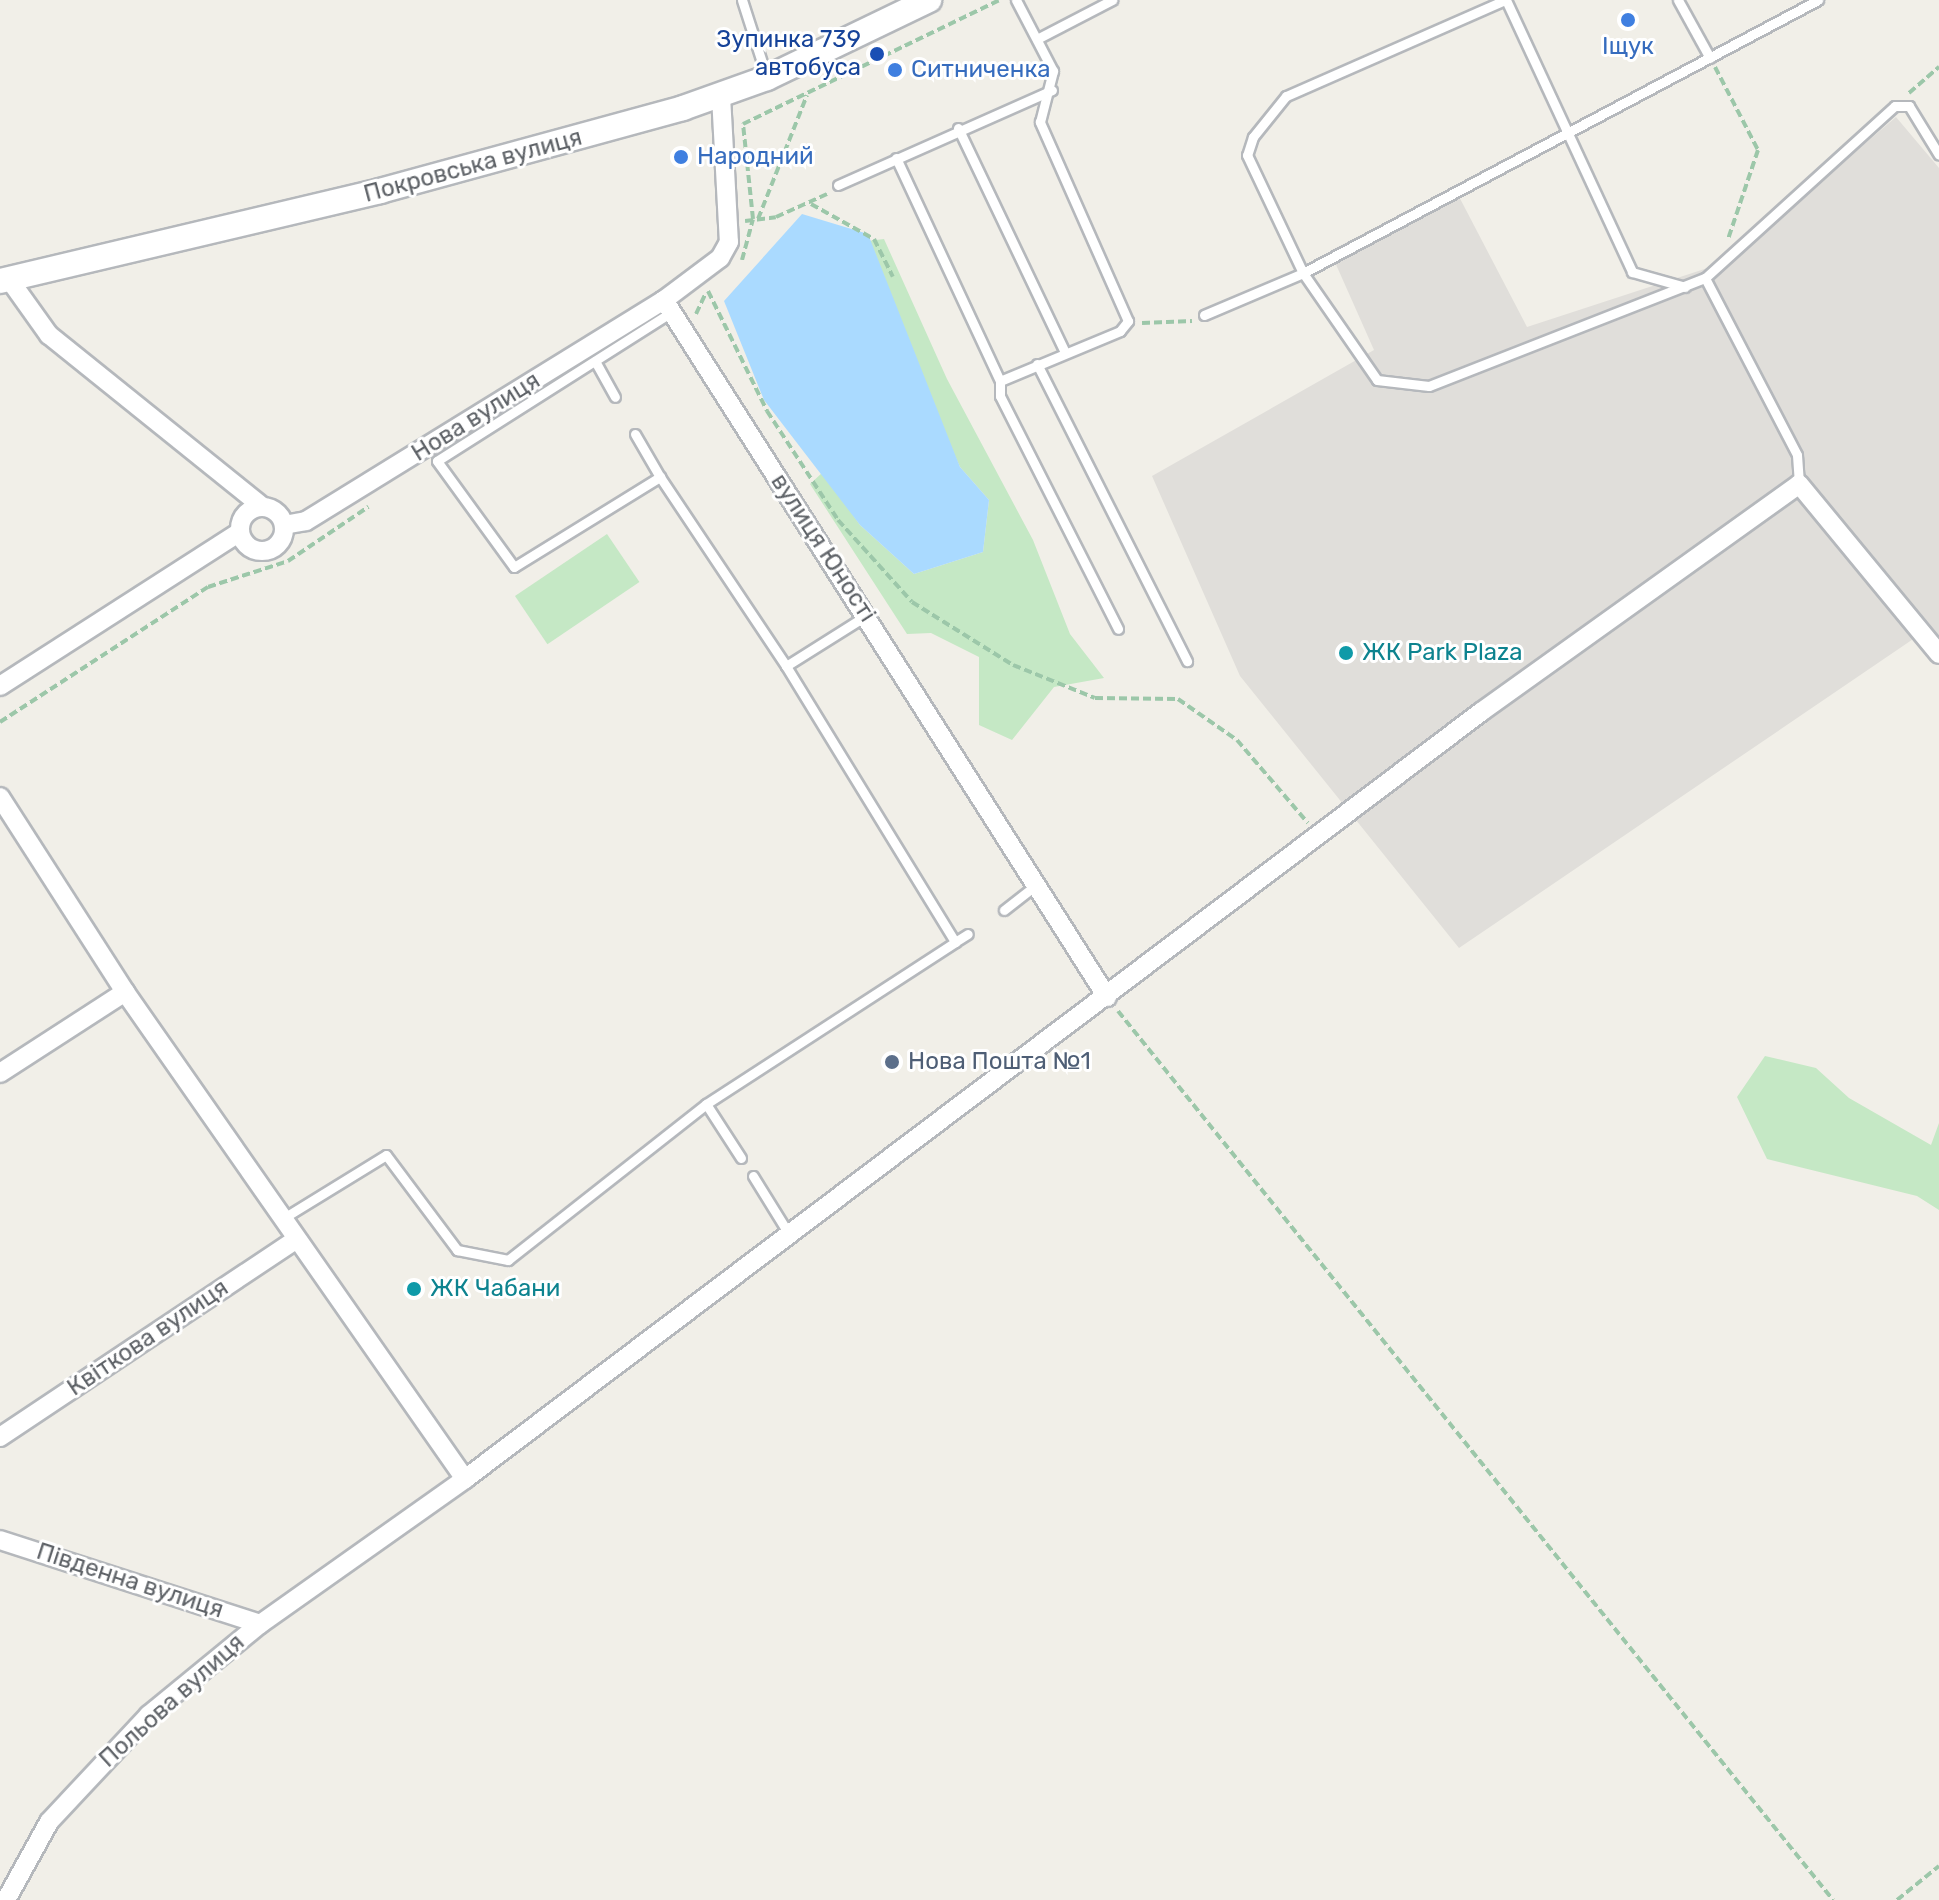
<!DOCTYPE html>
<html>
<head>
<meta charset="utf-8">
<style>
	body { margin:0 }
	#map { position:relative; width:1939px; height:1900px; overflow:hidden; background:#f1efe8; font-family:Rubik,sans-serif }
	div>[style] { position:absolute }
	.industrial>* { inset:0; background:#e0deda }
	.green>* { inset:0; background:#c5e8c5; transform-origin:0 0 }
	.water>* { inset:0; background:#aadaff }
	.path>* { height:4px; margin-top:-2px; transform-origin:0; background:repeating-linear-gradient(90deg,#9cc7a9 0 8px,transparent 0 12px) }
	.roads { filter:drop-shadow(2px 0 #b5b8bc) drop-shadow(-2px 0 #b5b8bc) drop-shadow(0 2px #b5b8bc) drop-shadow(0 -2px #b5b8bc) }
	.lane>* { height:9px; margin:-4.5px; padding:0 4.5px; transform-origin:4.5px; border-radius:4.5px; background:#fff }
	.street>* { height:18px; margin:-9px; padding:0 9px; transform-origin:9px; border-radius:9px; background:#fff }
	.street>.ring { margin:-9px; padding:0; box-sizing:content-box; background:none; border:18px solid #fff; border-radius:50% }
	.secondary>* { height:24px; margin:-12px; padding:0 12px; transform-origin:12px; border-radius:12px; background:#fff }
	.dots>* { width:22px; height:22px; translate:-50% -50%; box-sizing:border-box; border:4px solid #fff; border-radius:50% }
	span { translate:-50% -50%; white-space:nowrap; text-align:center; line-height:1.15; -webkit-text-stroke:6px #fff; paint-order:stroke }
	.transit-label { font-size:24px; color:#164399 }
	.right { translate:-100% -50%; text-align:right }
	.shop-label { font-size:24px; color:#366cbe }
	.left { translate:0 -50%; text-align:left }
	.street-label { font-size:24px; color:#5f6368 }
	.culture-label { font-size:24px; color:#0d838f }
	.service-label { font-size:24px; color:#4e5e75 }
</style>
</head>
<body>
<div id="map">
	<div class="industrial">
		<i style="clip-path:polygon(1896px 117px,1939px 168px,1939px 647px,1925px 631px,1459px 948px,1240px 676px,1152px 476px,1374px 350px,1330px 251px,1454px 187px,1527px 327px,1726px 262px)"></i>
	</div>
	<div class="green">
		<i style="clip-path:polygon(884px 239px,947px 379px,1033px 540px,1070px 634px,1104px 678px,1054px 687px,1012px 740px,979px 725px,979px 657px,931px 633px,907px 634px,810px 484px,823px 472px,860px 525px,914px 574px,983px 552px,989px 500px,960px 467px,860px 242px)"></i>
		<i style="left:607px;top:534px;width:58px;height:111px;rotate:56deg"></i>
		<i style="clip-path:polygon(1765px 1056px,1816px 1068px,1849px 1098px,1931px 1145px,1939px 1123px,1939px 1210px,1917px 1196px,1767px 1159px,1737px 1097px)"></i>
	</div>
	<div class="water">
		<i style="clip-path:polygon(802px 214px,868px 234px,960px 467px,989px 500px,983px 552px,914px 574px,860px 525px,764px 400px,724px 301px)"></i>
	</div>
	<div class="path">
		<i style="left:1715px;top:67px;width:93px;rotate:62.6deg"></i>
		<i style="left:1758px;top:150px;width:94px;rotate:108.6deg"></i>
		<i style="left:1909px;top:93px;width:40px;rotate:-41deg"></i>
		<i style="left:811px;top:204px;width:72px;rotate:29.1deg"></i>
		<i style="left:874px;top:239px;width:42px;rotate:63.4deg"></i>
		<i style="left:758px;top:219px;width:133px;rotate:-68.4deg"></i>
		<i style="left:745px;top:221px;width:31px;rotate:-7deg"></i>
		<i style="left:776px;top:217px;width:56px;rotate:-24.3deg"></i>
		<i style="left:742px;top:260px;width:42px;rotate:-75deg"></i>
		<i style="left:753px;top:219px;width:96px;rotate:-96deg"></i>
		<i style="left:743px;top:124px;width:284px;rotate:-25.8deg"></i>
		<i style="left:708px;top:291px;width:134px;rotate:63.8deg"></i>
		<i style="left:767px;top:411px;width:130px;rotate:56.9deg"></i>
		<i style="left:838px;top:520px;width:110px;rotate:47.9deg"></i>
		<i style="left:912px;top:602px;width:119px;rotate:32deg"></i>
		<i style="left:1013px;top:665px;width:88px;rotate:21.9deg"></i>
		<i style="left:1095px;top:698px;width:83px;rotate:0.7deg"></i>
		<i style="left:1178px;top:699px;width:72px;rotate:34.8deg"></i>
		<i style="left:1237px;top:740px;width:109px;rotate:49.5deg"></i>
		<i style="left:696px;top:314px;width:23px;rotate:-65deg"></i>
		<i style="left:1142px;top:323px;width:50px;rotate:-2.3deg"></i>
		<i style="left:0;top:722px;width:248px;rotate:-33deg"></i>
		<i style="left:208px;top:587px;width:84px;rotate:-18deg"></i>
		<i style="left:288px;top:561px;width:97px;rotate:-34deg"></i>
		<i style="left:1118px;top:1011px;width:1141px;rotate:51.19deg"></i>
		<i style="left:1897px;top:1900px;width:54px;rotate:-39deg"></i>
	</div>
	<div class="roads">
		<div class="lane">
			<i style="left:742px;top:0;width:82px;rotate:72.2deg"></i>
			<i style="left:1505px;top:0;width:239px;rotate:156.3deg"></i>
			<i style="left:1286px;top:96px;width:53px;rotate:128.8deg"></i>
			<i style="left:1253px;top:137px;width:19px;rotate:108deg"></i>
			<i style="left:1247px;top:155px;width:131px;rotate:64.6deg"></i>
			<i style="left:1303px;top:273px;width:130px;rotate:55.3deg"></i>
			<i style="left:1377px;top:380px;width:52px;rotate:6.6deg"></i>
			<i style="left:1429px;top:386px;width:296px;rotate:-21.4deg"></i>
			<i style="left:1705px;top:278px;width:256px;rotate:-42.2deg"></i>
			<i style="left:1895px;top:106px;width:14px"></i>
			<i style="left:1909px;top:106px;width:57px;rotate:58.5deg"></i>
			<i style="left:1506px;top:0;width:300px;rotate:65.1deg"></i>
			<i style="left:1632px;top:272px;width:55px;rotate:15.8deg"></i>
			<i style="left:1678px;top:0;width:66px;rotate:61.1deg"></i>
			<i style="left:1037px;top:39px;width:85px;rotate:-27.5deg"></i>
			<i style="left:958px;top:128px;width:248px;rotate:64.5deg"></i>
			<i style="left:896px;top:158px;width:246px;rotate:65deg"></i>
			<i style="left:1000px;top:381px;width:15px;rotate:90deg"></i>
			<i style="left:1000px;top:396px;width:261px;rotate:63.1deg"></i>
			<i style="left:838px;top:185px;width:234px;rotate:-23.9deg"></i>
			<i style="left:1705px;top:278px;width:199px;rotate:62.5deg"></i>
			<i style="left:1797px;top:455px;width:29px;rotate:86deg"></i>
			<i style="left:670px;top:313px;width:276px;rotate:147.6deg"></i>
			<i style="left:437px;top:461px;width:131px;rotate:54deg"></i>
			<i style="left:514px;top:567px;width:172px;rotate:-31.7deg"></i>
			<i style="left:660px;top:477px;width:227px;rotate:56.3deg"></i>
			<i style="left:786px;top:666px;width:96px;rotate:-32.2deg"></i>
			<i style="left:1204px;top:315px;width:108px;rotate:-23deg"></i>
			<i style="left:1303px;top:273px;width:583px;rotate:-27.93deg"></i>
			<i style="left:595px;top:361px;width:41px;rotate:60.9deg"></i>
			<i style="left:1037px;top:364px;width:333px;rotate:63.2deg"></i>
			<i style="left:1000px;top:381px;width:130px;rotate:-22.6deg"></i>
			<i style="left:1120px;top:331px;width:13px;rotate:-51deg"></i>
			<i style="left:1128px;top:321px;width:218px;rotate:-113.9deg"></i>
			<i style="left:1040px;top:122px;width:53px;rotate:-75.7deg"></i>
			<i style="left:1053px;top:71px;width:80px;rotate:-117.5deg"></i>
			<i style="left:635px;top:434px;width:50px;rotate:59.8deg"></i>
			<i style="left:786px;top:666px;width:324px;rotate:58.5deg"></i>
			<i style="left:955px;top:942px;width:15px;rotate:-32deg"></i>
			<i style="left:1004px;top:910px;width:41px;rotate:-38deg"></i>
			<i style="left:741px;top:1158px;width:64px;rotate:-122.9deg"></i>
			<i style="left:706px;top:1104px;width:297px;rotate:-33deg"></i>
			<i style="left:753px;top:1176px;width:68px;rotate:58.2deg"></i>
			<i style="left:282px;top:1219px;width:122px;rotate:-31.6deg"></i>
			<i style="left:386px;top:1155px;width:119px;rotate:53.2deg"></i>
			<i style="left:457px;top:1250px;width:52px;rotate:11.1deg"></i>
			<i style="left:508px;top:1260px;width:252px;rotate:-38.2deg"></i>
		</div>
		<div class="street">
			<i style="left:721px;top:96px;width:146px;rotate:86.9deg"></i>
			<i style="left:729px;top:242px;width:18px;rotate:119deg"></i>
			<i style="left:720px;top:258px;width:70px;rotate:143.1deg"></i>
			<i style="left:664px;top:300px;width:826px;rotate:57.56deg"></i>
			<i style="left:9px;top:279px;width:69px;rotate:54.5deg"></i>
			<i style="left:49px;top:335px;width:273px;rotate:38.8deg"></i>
			<i class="ring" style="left:240px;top:507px;width:26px;height:26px"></i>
			<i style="left:284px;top:525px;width:22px;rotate:-10deg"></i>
			<i style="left:306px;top:521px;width:421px;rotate:-31.7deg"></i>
			<i style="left:0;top:686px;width:285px;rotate:-32.7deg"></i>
			<i style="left:0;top:797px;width:232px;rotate:57.3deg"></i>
			<i style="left:125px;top:992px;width:594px;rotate:55.08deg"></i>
			<i style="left:465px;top:1479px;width:251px;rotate:144.7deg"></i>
			<i style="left:260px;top:1624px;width:144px;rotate:140.7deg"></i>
			<i style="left:149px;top:1715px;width:146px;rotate:133.1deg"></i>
			<i style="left:49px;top:1822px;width:89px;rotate:118.9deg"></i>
			<i style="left:0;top:1073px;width:149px;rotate:-32.9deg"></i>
			<i style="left:0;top:1437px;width:355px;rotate:-33.7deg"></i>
			<i style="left:465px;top:1479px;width:1273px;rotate:-37.05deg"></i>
			<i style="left:1481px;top:712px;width:391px;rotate:-35.6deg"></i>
			<i style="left:1799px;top:484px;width:220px;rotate:50.5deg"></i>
			<i style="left:0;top:1540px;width:273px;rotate:17.9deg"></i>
		</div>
		<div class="secondary">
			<i style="left:0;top:281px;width:391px;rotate:-13.3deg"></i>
			<i style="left:380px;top:191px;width:314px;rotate:-15.3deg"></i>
			<i style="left:683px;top:108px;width:89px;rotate:-19.7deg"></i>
			<i style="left:767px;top:78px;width:180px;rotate:-25.7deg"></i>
		</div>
	</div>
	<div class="dots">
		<i style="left:1628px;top:20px;background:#3f7fe0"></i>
		<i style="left:877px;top:54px;background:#1a4fb4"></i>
		<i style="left:895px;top:70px;background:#3f7fe0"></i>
		<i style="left:681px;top:157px;background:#3f7fe0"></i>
		<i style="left:1346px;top:653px;background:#0f9aa8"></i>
		<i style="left:892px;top:1062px;background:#5c6f8a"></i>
		<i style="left:414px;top:1289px;background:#0f9aa8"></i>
	</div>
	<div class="transit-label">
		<span class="right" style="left:861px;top:54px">Зупинка 739<br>автобуса</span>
	</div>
	<div class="shop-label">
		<span style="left:1628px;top:47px">Іщук</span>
		<span class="left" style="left:911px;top:70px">Ситниченка</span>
		<span class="left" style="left:697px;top:157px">Народний</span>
	</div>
	<div class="street-label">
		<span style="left:473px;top:166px;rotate:-15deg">Покровська вулиця</span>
		<span style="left:476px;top:417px;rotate:-32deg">Нова вулиця</span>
		<span style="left:823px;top:548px;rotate:57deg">вулиця Юності</span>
		<span style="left:148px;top:1338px;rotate:-34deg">Квіткова вулиця</span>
		<span style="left:130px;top:1581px;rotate:18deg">Південна вулиця</span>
		<span style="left:172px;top:1701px;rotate:-42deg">Польова вулиця</span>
	</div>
	<div class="culture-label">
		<span class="left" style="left:1362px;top:653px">ЖК Park Plaza</span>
		<span class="left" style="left:430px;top:1289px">ЖК Чабани</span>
	</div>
	<div class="service-label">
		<span class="left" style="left:908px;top:1062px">Нова Пошта №1</span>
	</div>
</div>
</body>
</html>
